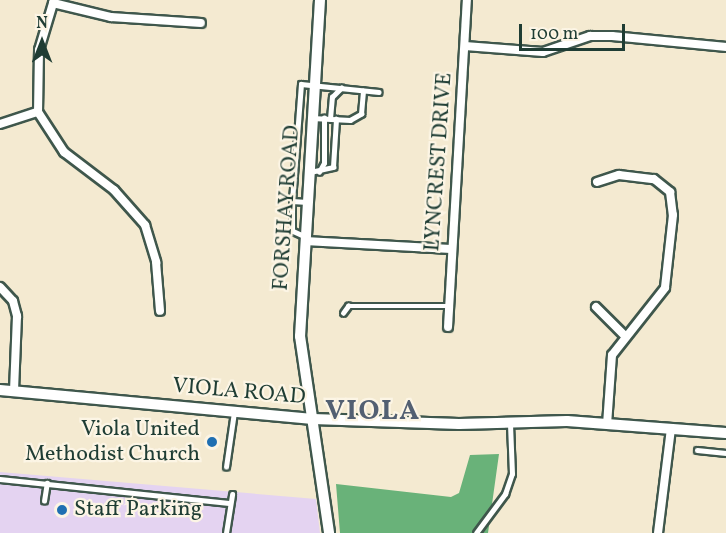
<!DOCTYPE html>
<html>
<head>
<meta charset="utf-8">
<style>
	body { margin:0 }
	#map { position:relative; width:726px; height:533px; overflow:hidden; background:#f4ead1; font-family:Vollkorn,serif }
	div>[style] { position:absolute }
	.built>* { inset:0; background:#e4d3f1 }
	.forest>* { inset:0; background:#69b279 }
	.roads { filter:drop-shadow(2px 0 #3f574c) drop-shadow(-2px 0 #3f574c) drop-shadow(0 2px #3f574c) drop-shadow(0 -2px #3f574c) }
	.service>* { height:4.5px; margin:-2.25px; padding:0 2.25px; transform-origin:2.25px; border-radius:2.25px; background:#fff }
	.minor>* { height:8px; margin:-4px; padding:0 4px; transform-origin:4px; border-radius:4px; background:#fff }
	.tertiary>* { height:10px; margin:-5px; padding:0 5px; transform-origin:5px; border-radius:5px; background:#fff }
	.dots>* { width:16px; height:16px; translate:-50% -50%; box-sizing:border-box; border:3px solid #fcf5e5; border-radius:50% }
	span { translate:-50% -50%; white-space:nowrap; text-align:center; line-height:1.15; -webkit-text-stroke:4.5px #fcf5e5; paint-order:stroke }
	.street-label { font-size:22px; color:#1f3d34 }
	.poi-label { font-size:22px; color:#1f3d34 }
	.right { translate:-100% -50%; text-align:right }
	.left { translate:0 -50%; text-align:left }
	.district-label { font-size:28px; color:#536072; font-weight:700; letter-spacing:1.5px }
	.north { position:absolute; left:12px; top:12px; width:60px; height:60px; -webkit-text-stroke:4px #fcf5e5; paint-order:stroke; rotate:0deg; font-size:16px; font-weight:700; line-height:24px; text-align:center; color:#1f3d34 }
	.north::after { content:''; display:block; margin:auto; width:21px; height:27px; background:#1f3d34; clip-path:polygon(50% 0,100% 100%,50% 72%,0 100%) }
	.scale { position:absolute; left:519px; top:24px; width:106px; height:27px; box-sizing:border-box; border:3px solid #1f3d34; border-top:0; padding-left:8px; font-size:18px; line-height:21px; white-space:nowrap; color:#1f3d34; -webkit-text-stroke:4px #fcf5e5; paint-order:stroke }
</style>
</head>
<body>
<div id="map">
	<div class="built">
		<i style="clip-path:polygon(0 472px,316px 499px,320px 533px,0 533px)"></i>
	</div>
	<div class="forest">
		<i style="clip-path:polygon(499px 454px,488px 533px,340px 533px,336px 484px,451px 497px,459px 493px,470px 455px)"></i>
	</div>
	<div class="roads">
		<div class="service">
			<i style="left:312px;top:118px;width:38px;rotate:3deg"></i>
			<i style="left:350px;top:120px;width:13px;rotate:-29deg"></i>
			<i style="left:361px;top:114px;width:23px;rotate:-85deg"></i>
			<i style="left:330px;top:119px;width:22px;rotate:-85deg"></i>
			<i style="left:332px;top:97px;width:13px;rotate:-45deg"></i>
			<i style="left:310px;top:172px;width:24px;rotate:-12deg"></i>
			<i style="left:333px;top:167px;width:48px;rotate:-86.4deg"></i>
			<i style="left:319px;top:172px;width:10px;rotate:-61deg"></i>
			<i style="left:324px;top:163px;width:45px;rotate:-90deg"></i>
			<i style="left:292px;top:201px;width:117px;rotate:-85.6deg"></i>
			<i style="left:301px;top:84px;width:78px;rotate:5.9deg"></i>
			<i style="left:305px;top:237px;width:14px;rotate:-155deg"></i>
			<i style="left:292px;top:231px;width:30px;rotate:-90deg"></i>
			<i style="left:292px;top:201px;width:15px;rotate:4deg"></i>
			<i style="left:343px;top:313px;width:9px;rotate:-54deg"></i>
			<i style="left:348px;top:306px;width:101px"></i>
			<i style="left:697px;top:450px;width:29px;rotate:6deg"></i>
			<i style="left:226px;top:467px;width:56px;rotate:-81.7deg"></i>
			<i style="left:0;top:479px;width:230px;rotate:6deg"></i>
			<i style="left:44px;top:501px;width:18px;rotate:-81deg"></i>
			<i style="left:226px;top:533px;width:39px;rotate:-81deg"></i>
			<i style="left:476px;top:533px;width:49px;rotate:-53.4deg"></i>
			<i style="left:505px;top:494px;width:21px;rotate:-71deg"></i>
			<i style="left:512px;top:474px;width:50px;rotate:-92.3deg"></i>
		</div>
		<div class="minor">
			<i style="left:54px;top:0;width:52px;rotate:106.7deg"></i>
			<i style="left:39px;top:50px;width:62px;rotate:90.9deg"></i>
			<i style="left:38px;top:112px;width:48px;rotate:57deg"></i>
			<i style="left:64px;top:152px;width:63px;rotate:37.2deg"></i>
			<i style="left:114px;top:190px;width:47px;rotate:48.5deg"></i>
			<i style="left:145px;top:225px;width:39px;rotate:73deg"></i>
			<i style="left:156px;top:262px;width:49px;rotate:85.3deg"></i>
			<i style="left:53px;top:3px;width:60px;rotate:13.6deg"></i>
			<i style="left:111px;top:17px;width:90px;rotate:3.8deg"></i>
			<i style="left:465px;top:46px;width:78px;rotate:4.4deg"></i>
			<i style="left:543px;top:52px;width:50px;rotate:-18.8deg"></i>
			<i style="left:590px;top:36px;width:22px"></i>
			<i style="left:612px;top:36px;width:115px;rotate:5.5deg"></i>
			<i style="left:0;top:124px;width:40px;rotate:-18deg"></i>
			<i style="left:597px;top:182px;width:23px;rotate:-18deg"></i>
			<i style="left:619px;top:175px;width:35px;rotate:7deg"></i>
			<i style="left:654px;top:179px;width:21px;rotate:39deg"></i>
			<i style="left:670px;top:192px;width:23px;rotate:83deg"></i>
			<i style="left:673px;top:215px;width:73px;rotate:96.3deg"></i>
			<i style="left:665px;top:288px;width:85px;rotate:128.3deg"></i>
			<i style="left:612px;top:355px;width:69px;rotate:94.1deg"></i>
			<i style="left:305px;top:241px;width:146px;rotate:3.1deg"></i>
			<i style="left:0;top:287px;width:19px;rotate:47deg"></i>
			<i style="left:13px;top:301px;width:16px;rotate:75deg"></i>
			<i style="left:17px;top:316px;width:76px;rotate:92.3deg"></i>
			<i style="left:596px;top:307px;width:42px;rotate:45deg"></i>
			<i style="left:448px;top:327px;width:328px;rotate:-86.7deg"></i>
			<i style="left:658px;top:533px;width:105px;rotate:-82.9deg"></i>
		</div>
		<div class="tertiary">
			<i style="left:320px;top:0;width:337px;rotate:93.4deg"></i>
			<i style="left:300px;top:336px;width:199px;rotate:81.6deg"></i>
			<i style="left:0;top:390px;width:314px;rotate:5.3deg"></i>
			<i style="left:313px;top:419px;width:146px;rotate:2deg"></i>
			<i style="left:459px;top:424px;width:108px;rotate:-1.6deg"></i>
			<i style="left:567px;top:421px;width:159px;rotate:4.3deg"></i>
		</div>
	</div>
	<div class="dots">
		<i style="left:212px;top:442px;background:#1f6fb2"></i>
		<i style="left:62px;top:510px;background:#1f6fb2"></i>
	</div>
	<div class="street-label">
		<span style="left:439px;top:162px;rotate:-86deg">LYNCREST DRIVE</span>
		<span style="left:287px;top:208px;rotate:-86deg">FORSHAY ROAD</span>
		<span style="left:239px;top:392px;rotate:5deg">VIOLA ROAD</span>
	</div>
	<div class="poi-label">
		<span class="right" style="left:200px;top:442px">Viola United<br>Methodist Church</span>
		<span class="left" style="left:74px;top:510px">Staff Parking</span>
	</div>
	<div class="district-label">
		<span style="left:373px;top:412px">VIOLA</span>
	</div>
	<div class="north">N</div>
	<div class="scale">100 m</div>
</div>
</body>
</html>
